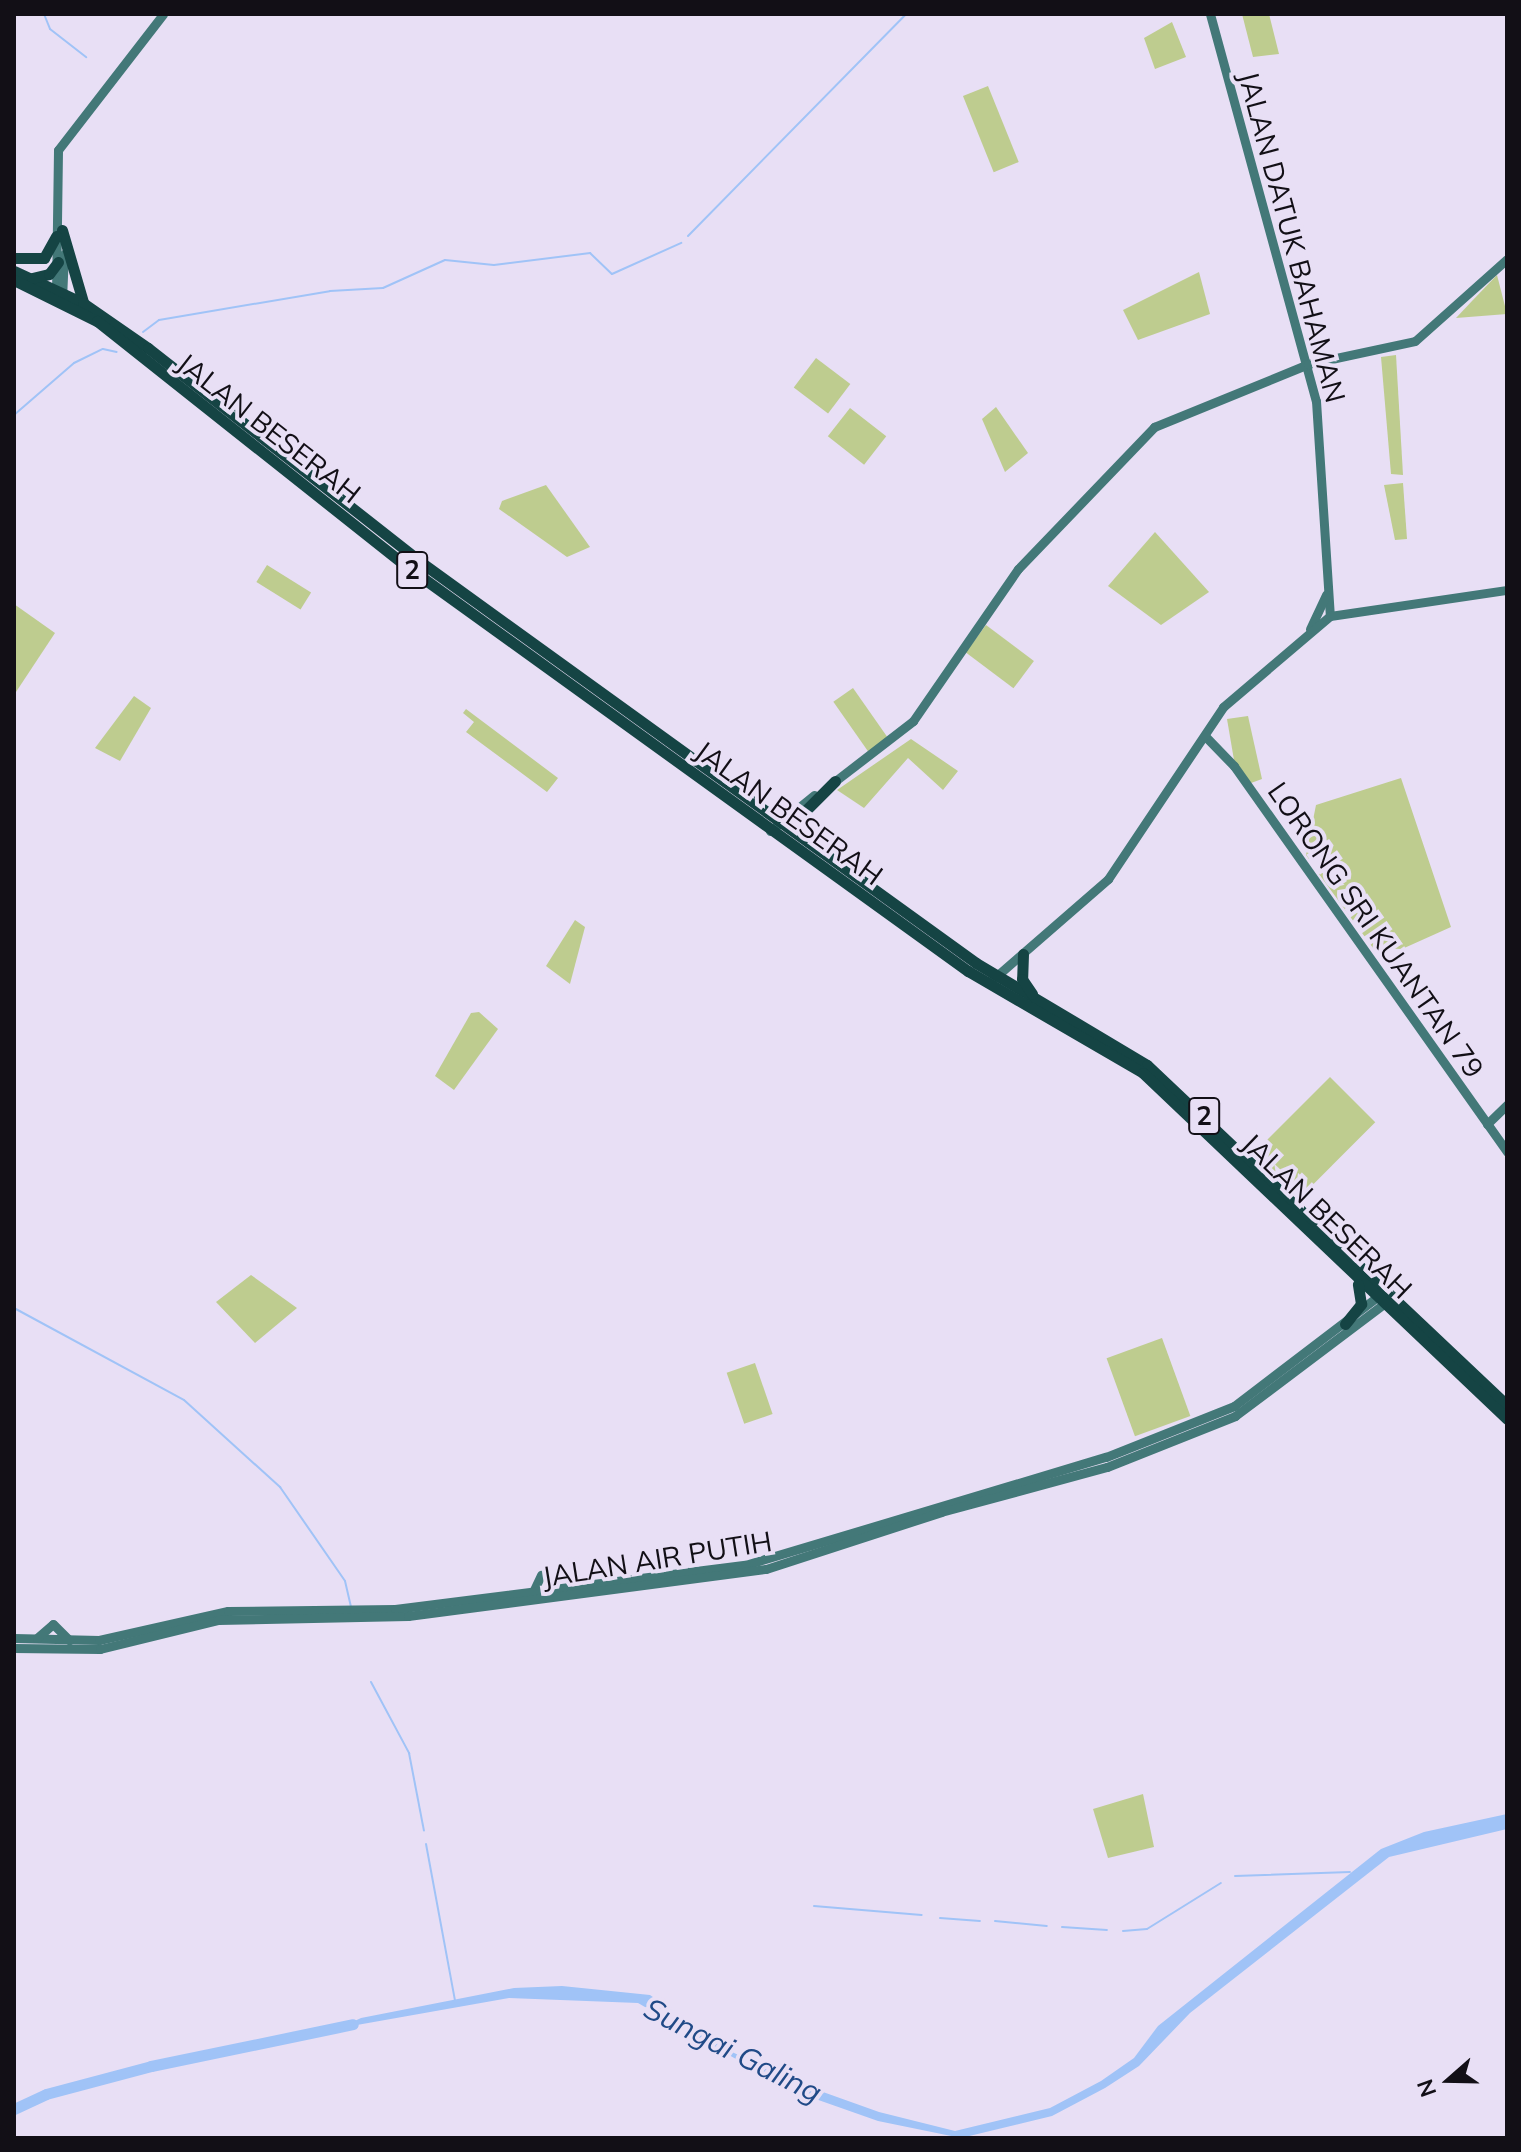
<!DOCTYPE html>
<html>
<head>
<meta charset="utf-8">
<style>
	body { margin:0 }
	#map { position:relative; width:1521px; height:2152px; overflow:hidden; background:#e8dff5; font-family:Mulish,sans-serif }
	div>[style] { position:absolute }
	.green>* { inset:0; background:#becc8f; transform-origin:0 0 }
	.water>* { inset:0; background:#a0c3f7 }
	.stream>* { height:2px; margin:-1px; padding:0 1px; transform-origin:1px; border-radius:1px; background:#a0c3f7 }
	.river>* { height:11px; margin:-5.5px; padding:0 5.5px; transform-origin:5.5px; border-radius:5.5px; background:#a0c3f7 }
	.secondary>* { height:9px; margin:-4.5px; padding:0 4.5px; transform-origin:4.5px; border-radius:4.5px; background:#437878 }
	.highway>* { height:11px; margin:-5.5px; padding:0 5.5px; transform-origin:5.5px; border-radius:5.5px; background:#154444 }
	span { translate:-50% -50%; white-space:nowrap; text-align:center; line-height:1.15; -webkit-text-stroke:8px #e8dff5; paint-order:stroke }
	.shield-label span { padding:2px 6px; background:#e8dff5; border:2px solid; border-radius:6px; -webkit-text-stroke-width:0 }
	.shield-label { font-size:26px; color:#120f16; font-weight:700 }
	.street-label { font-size:28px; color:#120f16 }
	.water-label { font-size:30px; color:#204a87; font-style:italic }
	.frame { position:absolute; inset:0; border:16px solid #120f16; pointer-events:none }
	.north { position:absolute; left:1409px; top:2040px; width:80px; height:80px; -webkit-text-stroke:6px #e8dff5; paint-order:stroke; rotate:250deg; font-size:22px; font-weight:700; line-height:32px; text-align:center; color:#120f16 }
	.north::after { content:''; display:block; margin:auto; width:28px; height:36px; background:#120f16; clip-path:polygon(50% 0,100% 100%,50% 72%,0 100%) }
</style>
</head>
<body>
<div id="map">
	<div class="green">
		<i style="clip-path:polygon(1242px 14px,1269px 14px,1279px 54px,1253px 57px)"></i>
		<i style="clip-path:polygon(1172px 22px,1186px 57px,1155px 69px,1144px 38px)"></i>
		<i style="left:988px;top:86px;width:82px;height:27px;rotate:68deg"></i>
		<i style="clip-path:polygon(1199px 272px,1210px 314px,1138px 340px,1123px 310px)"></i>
		<i style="clip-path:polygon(1497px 275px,1507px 314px,1456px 318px,1472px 301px)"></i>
		<i style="clip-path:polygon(1396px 355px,1403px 475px,1391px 474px,1381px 357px)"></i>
		<i style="left:816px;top:358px;width:43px;height:37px;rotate:37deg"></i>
		<i style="clip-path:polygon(996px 407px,1028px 453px,1005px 472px,982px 419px)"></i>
		<i style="left:850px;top:408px;width:46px;height:36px;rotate:38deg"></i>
		<i style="clip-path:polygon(1403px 483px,1407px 539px,1395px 540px,1384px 485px)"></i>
		<i style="clip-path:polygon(546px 485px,590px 547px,567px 557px,499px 509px,502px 501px)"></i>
		<i style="clip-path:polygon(1155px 532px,1209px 592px,1161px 625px,1108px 586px)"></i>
		<i style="left:267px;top:565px;width:52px;height:20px;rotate:32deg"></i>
		<i style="clip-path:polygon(14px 604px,55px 633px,14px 695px)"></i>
		<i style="left:986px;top:625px;width:60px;height:34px;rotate:37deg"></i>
		<i style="left:853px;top:688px;width:61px;height:24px;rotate:55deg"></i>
		<i style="clip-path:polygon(134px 696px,151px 708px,120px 761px,95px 748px)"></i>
		<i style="clip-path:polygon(466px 709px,558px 778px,547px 792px,466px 732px,474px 722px,463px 713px)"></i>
		<i style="clip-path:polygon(1248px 716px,1262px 779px,1251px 783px,1234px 760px,1227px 719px)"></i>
		<i style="clip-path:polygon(911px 739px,958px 771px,943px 790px,908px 758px,864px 808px,837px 790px)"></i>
		<i style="clip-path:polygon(1401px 778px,1451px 927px,1402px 949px,1373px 948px,1319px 874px,1328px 868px,1318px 854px,1309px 859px,1306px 855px,1316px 805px)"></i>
		<i style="clip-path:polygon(575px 920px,585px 927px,570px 984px,546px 966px)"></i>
		<i style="clip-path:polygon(479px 1012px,498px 1029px,454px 1090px,435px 1076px,471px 1013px)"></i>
		<i style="left:1330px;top:1077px;width:64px;height:106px;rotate:45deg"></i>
		<i style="clip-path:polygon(251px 1275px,297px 1308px,255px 1343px,216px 1302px)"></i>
		<i style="left:1162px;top:1338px;width:83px;height:59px;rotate:70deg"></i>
		<i style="left:755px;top:1363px;width:54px;height:30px;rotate:71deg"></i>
		<i style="clip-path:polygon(1143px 1794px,1154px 1847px,1108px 1858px,1093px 1809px)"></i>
	</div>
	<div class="water">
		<i style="clip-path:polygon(1507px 1814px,1507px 1829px,1389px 1857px,1190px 2013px,1139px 2066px,1105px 2088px,1052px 2116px,961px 2138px,878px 2121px,790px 2090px,638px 2003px,509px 1998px,340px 2028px,361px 2018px,514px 1988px,562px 1986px,650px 1995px,730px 2051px,795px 2082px,879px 2112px,955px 2131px,1050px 2108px,1101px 2081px,1134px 2058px,1158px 2026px,1381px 1849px,1424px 1832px)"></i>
	</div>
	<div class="stream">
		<i style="left:44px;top:14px;width:16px;rotate:68deg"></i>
		<i style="left:50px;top:29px;width:46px;rotate:37.9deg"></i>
		<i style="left:688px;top:236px;width:311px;rotate:-45.5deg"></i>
		<i style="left:143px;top:332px;width:20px;rotate:-37deg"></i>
		<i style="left:159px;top:320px;width:173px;rotate:-9.6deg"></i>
		<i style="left:330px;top:291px;width:53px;rotate:-3.2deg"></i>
		<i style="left:383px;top:288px;width:68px;rotate:-24.3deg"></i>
		<i style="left:445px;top:260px;width:49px;rotate:5.8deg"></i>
		<i style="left:494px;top:265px;width:97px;rotate:-7.1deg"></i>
		<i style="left:590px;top:253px;width:30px;rotate:44deg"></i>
		<i style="left:612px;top:274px;width:76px;rotate:-24.2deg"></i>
		<i style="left:14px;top:415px;width:79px;rotate:-40.9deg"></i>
		<i style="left:74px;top:363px;width:32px;rotate:-26deg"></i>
		<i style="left:103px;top:349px;width:14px;rotate:12deg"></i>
		<i style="left:14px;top:1308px;width:193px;rotate:28.4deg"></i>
		<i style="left:184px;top:1400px;width:130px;rotate:42.2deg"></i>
		<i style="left:280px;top:1487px;width:114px;rotate:55.3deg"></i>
		<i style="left:345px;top:1581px;width:26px;rotate:77deg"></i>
		<i style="left:371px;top:1682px;width:81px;rotate:61.8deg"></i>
		<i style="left:409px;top:1753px;width:79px;rotate:79.1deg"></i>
		<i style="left:426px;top:1844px;width:159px;rotate:79.5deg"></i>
		<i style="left:1235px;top:1876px;width:115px;rotate:-2deg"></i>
		<i style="left:814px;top:1906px;width:108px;rotate:4.8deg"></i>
		<i style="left:940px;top:1918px;width:40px;rotate:4.3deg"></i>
		<i style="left:995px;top:1921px;width:52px;rotate:5.5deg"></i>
		<i style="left:1062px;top:1927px;width:45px;rotate:3.8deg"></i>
		<i style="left:1123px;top:1931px;width:24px;rotate:-5deg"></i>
		<i style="left:1147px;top:1929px;width:87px;rotate:-31.9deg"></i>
	</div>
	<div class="river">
		<i style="left:14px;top:2109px;width:35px;rotate:-25deg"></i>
		<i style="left:46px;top:2094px;width:109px;rotate:-14.9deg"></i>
		<i style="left:151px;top:2066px;width:206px;rotate:-11.7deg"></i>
	</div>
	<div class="secondary">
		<i style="left:1210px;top:14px;width:401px;rotate:74.7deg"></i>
		<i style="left:1316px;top:401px;width:215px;rotate:86.3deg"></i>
		<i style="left:56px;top:294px;width:144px;rotate:-89.2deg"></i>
		<i style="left:58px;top:150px;width:172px;rotate:-52.3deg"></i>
		<i style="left:62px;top:299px;width:45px;rotate:-87.5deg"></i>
		<i style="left:1310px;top:629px;width:38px;rotate:-65deg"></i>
		<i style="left:1205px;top:736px;width:42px;rotate:46deg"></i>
		<i style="left:1234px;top:766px;width:473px;rotate:54.7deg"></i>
		<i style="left:830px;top:785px;width:105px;rotate:-37.6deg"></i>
		<i style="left:913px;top:721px;width:185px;rotate:-55.4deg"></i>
		<i style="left:1018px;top:569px;width:197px;rotate:-46.2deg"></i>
		<i style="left:1154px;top:427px;width:166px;rotate:-22.2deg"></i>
		<i style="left:1308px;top:364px;width:109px;rotate:-12.1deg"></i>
		<i style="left:1415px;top:341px;width:123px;rotate:-41.7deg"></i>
		<i style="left:770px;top:831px;width:57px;rotate:-39.3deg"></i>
		<i style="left:992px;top:980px;width:154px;rotate:-41deg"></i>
		<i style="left:1108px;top:879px;width:207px;rotate:-56.2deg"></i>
		<i style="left:1223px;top:707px;width:140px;rotate:-40.4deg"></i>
		<i style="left:1330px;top:616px;width:179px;rotate:-8.4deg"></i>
		<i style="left:1487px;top:1124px;width:28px;rotate:-44deg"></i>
		<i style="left:533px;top:1592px;width:19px;rotate:-65deg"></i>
		<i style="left:14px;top:1638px;width:85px;rotate:1.3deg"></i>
		<i style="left:99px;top:1640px;width:132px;rotate:-12.7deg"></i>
		<i style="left:228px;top:1611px;width:167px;rotate:-0.7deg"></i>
		<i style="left:395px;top:1609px;width:353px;rotate:-7.2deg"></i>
		<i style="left:745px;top:1565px;width:377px;rotate:-16.7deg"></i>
		<i style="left:1106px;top:1457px;width:138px;rotate:-21.7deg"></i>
		<i style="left:1234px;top:1406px;width:185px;rotate:-37.3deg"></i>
		<i style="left:37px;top:1638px;width:21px;rotate:-41deg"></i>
		<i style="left:53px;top:1624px;width:23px;rotate:45deg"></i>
		<i style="left:14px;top:1648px;width:86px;rotate:0.7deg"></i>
		<i style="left:100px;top:1649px;width:122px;rotate:-13.8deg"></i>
		<i style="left:218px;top:1620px;width:190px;rotate:-1.2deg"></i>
		<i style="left:408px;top:1616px;width:361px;rotate:-7.5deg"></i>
		<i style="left:766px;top:1569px;width:184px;rotate:-18deg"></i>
		<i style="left:941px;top:1512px;width:172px;rotate:-15.2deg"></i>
		<i style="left:1107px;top:1467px;width:138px;rotate:-21.7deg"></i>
		<i style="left:1235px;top:1416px;width:193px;rotate:-37deg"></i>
	</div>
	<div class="highway">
		<i style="left:62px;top:230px;width:75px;rotate:73.7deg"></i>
		<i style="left:14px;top:258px;width:30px"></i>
		<i style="left:44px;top:258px;width:25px;rotate:-61deg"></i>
		<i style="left:14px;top:271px;width:76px;rotate:24.9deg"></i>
		<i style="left:83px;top:303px;width:79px;rotate:34.7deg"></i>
		<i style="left:148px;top:348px;width:348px;rotate:38.1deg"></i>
		<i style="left:422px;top:563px;width:683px;rotate:35.83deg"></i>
		<i style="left:976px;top:963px;width:199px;rotate:30.8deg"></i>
		<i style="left:1147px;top:1065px;width:495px;rotate:43.4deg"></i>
		<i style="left:32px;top:278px;width:17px;rotate:-13deg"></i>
		<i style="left:49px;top:274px;width:15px;rotate:-53deg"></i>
		<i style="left:14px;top:280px;width:93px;rotate:26.3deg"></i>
		<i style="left:97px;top:321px;width:389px;rotate:38.4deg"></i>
		<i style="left:402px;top:563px;width:698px;rotate:35.79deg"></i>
		<i style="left:968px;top:971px;width:203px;rotate:30.2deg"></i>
		<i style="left:1143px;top:1073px;width:502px;rotate:43.55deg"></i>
		<i style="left:809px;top:842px;width:20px;rotate:-108deg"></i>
		<i style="left:803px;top:823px;width:13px;rotate:-77deg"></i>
		<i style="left:806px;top:810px;width:41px;rotate:-45deg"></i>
		<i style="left:1023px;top:954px;width:25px;rotate:92deg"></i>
		<i style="left:1022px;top:979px;width:18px;rotate:56deg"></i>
		<i style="left:1345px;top:1324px;width:26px;rotate:-51deg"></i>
		<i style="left:1361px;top:1304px;width:20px;rotate:-99deg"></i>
	</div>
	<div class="shield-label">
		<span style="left:412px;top:570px">2</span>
		<span style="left:1204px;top:1116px">2</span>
	</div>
	<div class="street-label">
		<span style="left:1292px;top:237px;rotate:75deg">JALAN DATUK BAHAMAN</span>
		<span style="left:269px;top:428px;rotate:38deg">JALAN BESERAH</span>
		<span style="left:789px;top:813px;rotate:36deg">JALAN BESERAH</span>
		<span style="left:1376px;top:930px;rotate:55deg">LORONG SRI KUANTAN 79</span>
		<span style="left:1327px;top:1216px;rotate:44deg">JALAN BESERAH</span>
		<span style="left:657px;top:1559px;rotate:-9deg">JALAN AIR PUTIH</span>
	</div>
	<div class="water-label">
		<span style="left:733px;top:2050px;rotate:27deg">Sungai Galing</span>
	</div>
	<div class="frame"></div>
	<div class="north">N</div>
</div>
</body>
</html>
